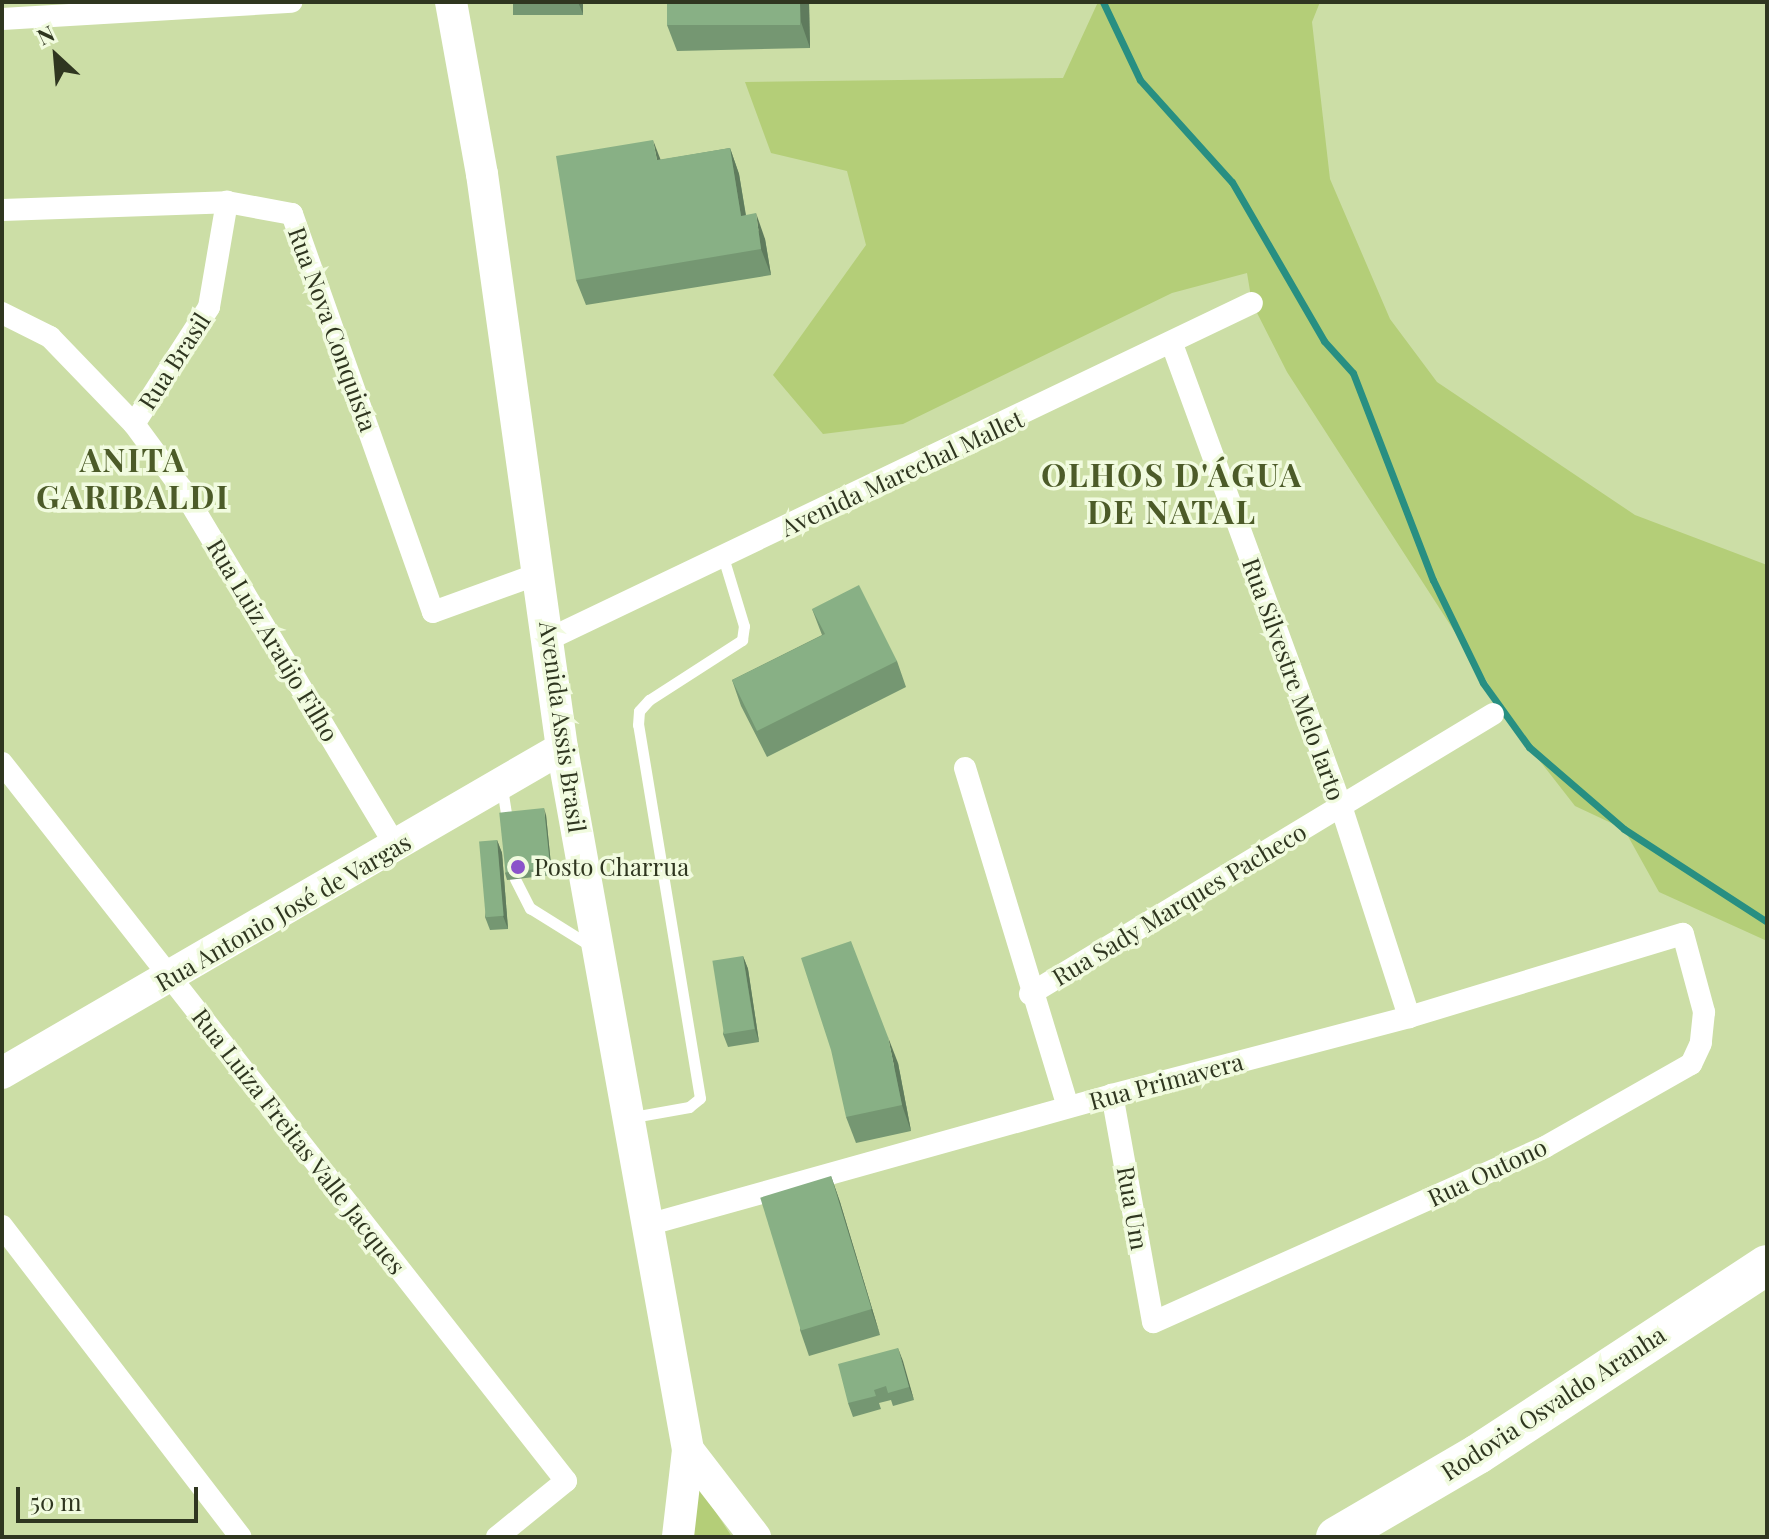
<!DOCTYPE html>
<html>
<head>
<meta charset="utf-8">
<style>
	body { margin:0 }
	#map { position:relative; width:1769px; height:1539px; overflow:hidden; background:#ccdea6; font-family:"Playfair Display",serif }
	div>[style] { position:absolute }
	.green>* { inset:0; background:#b4ce78 }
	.stream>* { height:7px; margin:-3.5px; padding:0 3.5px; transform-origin:3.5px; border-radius:3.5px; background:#288f82 }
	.lane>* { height:11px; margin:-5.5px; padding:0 5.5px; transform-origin:5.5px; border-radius:5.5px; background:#fff }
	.street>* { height:22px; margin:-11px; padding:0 11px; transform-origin:11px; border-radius:11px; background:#fff }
	.secondary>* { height:32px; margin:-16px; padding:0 16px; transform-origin:16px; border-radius:16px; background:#fff }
	.highway>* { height:40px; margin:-20px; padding:0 20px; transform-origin:20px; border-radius:20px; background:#fff }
	.wall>* { inset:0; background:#759772; transform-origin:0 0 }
	.shaded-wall>* { inset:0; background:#5f7b5d }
	.building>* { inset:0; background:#88b085; transform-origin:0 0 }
	.dots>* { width:22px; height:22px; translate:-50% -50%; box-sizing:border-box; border:4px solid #f1fbdf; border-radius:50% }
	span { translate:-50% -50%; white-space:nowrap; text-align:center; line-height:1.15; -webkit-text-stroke:7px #f1fbdf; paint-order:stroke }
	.street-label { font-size:24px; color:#2f3620 }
	.poi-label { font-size:24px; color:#2f3620 }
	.left { translate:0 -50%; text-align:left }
	.district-label { font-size:32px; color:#4c5b28; font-weight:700; letter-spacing:2px }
	.frame { position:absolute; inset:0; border:4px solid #2f3620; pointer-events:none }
	.north { position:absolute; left:16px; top:16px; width:80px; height:80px; -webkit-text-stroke:6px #f1fbdf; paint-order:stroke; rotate:334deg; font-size:22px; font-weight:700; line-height:32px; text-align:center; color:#2f3620 }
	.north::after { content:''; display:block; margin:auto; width:28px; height:36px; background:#2f3620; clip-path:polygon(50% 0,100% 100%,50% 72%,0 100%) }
	.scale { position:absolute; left:16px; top:1487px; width:182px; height:36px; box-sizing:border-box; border:4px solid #2f3620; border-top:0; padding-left:10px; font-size:24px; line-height:28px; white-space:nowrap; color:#2f3620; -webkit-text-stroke:6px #f1fbdf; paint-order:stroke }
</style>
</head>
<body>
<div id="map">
	<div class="green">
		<i style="clip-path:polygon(1098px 2px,1320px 2px,1312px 22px,1330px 179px,1390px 319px,1437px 382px,1635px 515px,1767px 565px,1767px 941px,1659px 892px,1624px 829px,1575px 806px,1529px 747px,1287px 372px,1252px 303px,1247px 273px,1172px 293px,903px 424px,823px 434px,773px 375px,866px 245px,847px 171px,771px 153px,745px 82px,1063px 78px)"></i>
		<i style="clip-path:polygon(693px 1477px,732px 1537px,691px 1537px)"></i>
	</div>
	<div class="stream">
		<i style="left:1103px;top:2px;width:86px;rotate:64.6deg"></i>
		<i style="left:1140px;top:80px;width:137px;rotate:48deg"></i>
		<i style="left:1232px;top:182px;width:184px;rotate:59.9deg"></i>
		<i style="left:1324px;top:341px;width:43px;rotate:47.8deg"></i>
		<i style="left:1353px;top:373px;width:222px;rotate:68.9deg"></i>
		<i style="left:1433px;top:580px;width:114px;rotate:64.1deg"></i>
		<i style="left:1483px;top:683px;width:79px;rotate:54.3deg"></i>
		<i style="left:1529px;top:747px;width:125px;rotate:40.8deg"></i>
		<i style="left:1624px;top:829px;width:171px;rotate:33deg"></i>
	</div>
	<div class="lane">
		<i style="left:502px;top:788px;width:31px;rotate:81deg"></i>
		<i style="left:515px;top:879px;width:33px;rotate:63deg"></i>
		<i style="left:530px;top:908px;width:72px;rotate:31.9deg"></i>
		<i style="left:633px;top:1117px;width:57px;rotate:-10.1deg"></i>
		<i style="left:689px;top:1107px;width:14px;rotate:-39deg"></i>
		<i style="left:700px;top:1098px;width:378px;rotate:-99.4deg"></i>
		<i style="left:638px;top:725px;width:14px;rotate:-86deg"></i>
		<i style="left:639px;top:711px;width:15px;rotate:-48deg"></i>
		<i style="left:649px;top:700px;width:111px;rotate:-32.8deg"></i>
		<i style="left:742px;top:640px;width:14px;rotate:-82deg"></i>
		<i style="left:744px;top:626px;width:72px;rotate:-106.9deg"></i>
	</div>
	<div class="street">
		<i style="left:2px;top:19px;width:290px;rotate:-3.4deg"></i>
		<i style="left:2px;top:210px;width:225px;rotate:-2deg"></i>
		<i style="left:227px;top:202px;width:66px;rotate:10.5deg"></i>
		<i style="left:292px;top:214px;width:422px;rotate:70.5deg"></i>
		<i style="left:433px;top:612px;width:115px;rotate:-19.9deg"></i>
		<i style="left:2px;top:313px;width:54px;rotate:26.6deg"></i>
		<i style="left:50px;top:337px;width:121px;rotate:46deg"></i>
		<i style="left:134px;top:424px;width:81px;rotate:53.6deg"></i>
		<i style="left:182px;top:489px;width:416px;rotate:59.1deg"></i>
		<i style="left:1172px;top:344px;width:492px;rotate:69.9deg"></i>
		<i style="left:1341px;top:806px;width:222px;rotate:72.1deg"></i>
		<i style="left:134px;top:424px;width:139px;rotate:-57.3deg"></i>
		<i style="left:209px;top:307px;width:107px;rotate:-80.3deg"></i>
		<i style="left:549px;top:639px;width:779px;rotate:-25.55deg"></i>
		<i style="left:2px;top:763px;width:913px;rotate:51.85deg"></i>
		<i style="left:566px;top:1481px;width:89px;rotate:140.9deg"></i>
		<i style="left:965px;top:768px;width:354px;rotate:73.1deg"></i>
		<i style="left:1030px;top:994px;width:541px;rotate:-31.16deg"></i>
		<i style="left:647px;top:1225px;width:483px;rotate:-15.6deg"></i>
		<i style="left:1112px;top:1095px;width:307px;rotate:-14.7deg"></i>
		<i style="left:1409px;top:1017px;width:286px;rotate:-16.9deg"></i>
		<i style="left:1683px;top:934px;width:81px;rotate:74.9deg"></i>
		<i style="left:1704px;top:1012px;width:31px;rotate:96deg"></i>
		<i style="left:1701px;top:1043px;width:23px;rotate:115deg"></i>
		<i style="left:1691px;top:1064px;width:168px;rotate:150.4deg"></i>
		<i style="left:1545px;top:1147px;width:429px;rotate:155.9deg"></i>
		<i style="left:1153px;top:1322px;width:231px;rotate:-100.2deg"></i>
		<i style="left:2px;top:1226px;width:392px;rotate:52.5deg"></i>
	</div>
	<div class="secondary">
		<i style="left:451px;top:2px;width:175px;rotate:79.8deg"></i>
		<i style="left:482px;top:174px;width:580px;rotate:82.07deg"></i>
		<i style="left:562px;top:748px;width:713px;rotate:79.82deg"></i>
		<i style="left:688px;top:1450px;width:88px;rotate:96.6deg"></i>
		<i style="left:2px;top:1073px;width:647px;rotate:-30.13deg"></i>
		<i style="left:688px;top:1450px;width:110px;rotate:52.4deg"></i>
	</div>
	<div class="highway">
		<i style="left:1336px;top:1537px;width:164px;rotate:-30.3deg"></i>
		<i style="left:1478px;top:1454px;width:345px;rotate:-33.2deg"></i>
	</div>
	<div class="wall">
		<i style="left:513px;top:2px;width:70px;height:13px"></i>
		<i style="clip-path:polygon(667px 2px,809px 2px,810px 48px,677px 51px,667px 25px)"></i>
		<i style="clip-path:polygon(730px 148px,739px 174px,746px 215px,765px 239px,771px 275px,586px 305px,576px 280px,660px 160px)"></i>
		<i style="clip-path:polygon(812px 609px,897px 661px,906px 687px,767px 757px,741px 706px,732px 680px,822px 635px)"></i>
		<i style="clip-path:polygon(546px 815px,552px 875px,507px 880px,505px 873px)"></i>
		<i style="clip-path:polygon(497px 840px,502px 853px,508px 929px,490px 930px,485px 917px)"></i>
		<i style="clip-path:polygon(743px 956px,748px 969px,759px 1042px,728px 1047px,723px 1034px)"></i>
		<i style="clip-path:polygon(898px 1063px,911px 1131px,856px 1143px,846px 1117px)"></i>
		<i style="clip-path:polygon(831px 1176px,840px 1202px,880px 1335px,809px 1356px,800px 1330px)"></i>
		<i style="clip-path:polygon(898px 1348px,914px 1400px,893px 1406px,891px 1400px,879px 1403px,881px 1409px,853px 1417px,848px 1403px)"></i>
	</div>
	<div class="shaded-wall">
		<i style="clip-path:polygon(578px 2px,583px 2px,583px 14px)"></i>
		<i style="clip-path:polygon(800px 2px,809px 2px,810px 48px,801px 22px)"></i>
		<i style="clip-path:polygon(653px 140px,663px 166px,657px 160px)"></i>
		<i style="clip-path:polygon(730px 148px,739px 174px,750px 242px,741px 216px)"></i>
		<i style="clip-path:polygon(756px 213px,765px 239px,771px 275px,761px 249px)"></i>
		<i style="clip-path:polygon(544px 808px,546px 815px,552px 875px,550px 868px)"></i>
		<i style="clip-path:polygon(497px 840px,502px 853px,508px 929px,503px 916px)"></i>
		<i style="clip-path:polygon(743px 956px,748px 969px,759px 1042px,755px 1029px)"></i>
		<i style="clip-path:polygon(888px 1037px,898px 1063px,911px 1131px,902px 1105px)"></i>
		<i style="clip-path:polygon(831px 1176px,840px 1202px,880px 1335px,871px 1309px)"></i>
		<i style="clip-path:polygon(898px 1348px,903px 1361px,914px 1400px,909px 1387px)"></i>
	</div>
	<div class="building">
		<i style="left:667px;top:2px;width:133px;height:23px"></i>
		<i style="clip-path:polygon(653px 140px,657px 160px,730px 148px,741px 216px,756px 213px,761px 249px,576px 280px,556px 156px)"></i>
		<i style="clip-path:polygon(859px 585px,897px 661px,757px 731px,732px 680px,825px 634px,812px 609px)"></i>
		<i style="left:544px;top:808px;width:60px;height:45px;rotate:84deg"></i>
		<i style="left:497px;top:840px;width:76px;height:18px;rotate:85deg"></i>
		<i style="clip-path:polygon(851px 941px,888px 1037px,902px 1105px,846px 1117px,831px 1050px,801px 958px)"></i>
		<i style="left:743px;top:956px;width:74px;height:31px;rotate:81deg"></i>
		<i style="left:831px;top:1176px;width:139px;height:74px;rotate:73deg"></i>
		<i style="clip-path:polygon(898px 1348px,909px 1387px,888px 1393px,886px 1386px,874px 1390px,876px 1396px,848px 1403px,838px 1364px)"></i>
	</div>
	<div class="dots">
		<i style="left:518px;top:867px;background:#8b53ca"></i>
	</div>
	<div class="street-label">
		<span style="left:333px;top:329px;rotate:70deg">Rua Nova Conquista</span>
		<span style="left:174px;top:361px;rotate:-57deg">Rua Brasil</span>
		<span style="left:902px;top:473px;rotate:-25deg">Avenida Marechal Mallet</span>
		<span style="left:273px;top:640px;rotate:59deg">Rua Luiz Araújo Filho</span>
		<span style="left:1294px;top:679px;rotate:70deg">Rua Silvestre Melo Iarto</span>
		<span style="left:563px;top:727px;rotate:82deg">Avenida Assis Brasil</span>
		<span style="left:1179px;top:904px;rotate:-31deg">Rua Sady Marques Pacheco</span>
		<span style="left:283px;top:912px;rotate:-30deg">Rua Antonio José de Vargas</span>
		<span style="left:1166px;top:1081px;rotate:-15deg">Rua Primavera</span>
		<span style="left:299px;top:1141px;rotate:52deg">Rua Luiza Freitas Valle Jacques</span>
		<span style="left:1487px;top:1172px;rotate:-25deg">Rua Outono</span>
		<span style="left:1133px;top:1208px;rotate:80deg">Rua Um</span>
		<span style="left:1553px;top:1403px;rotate:-33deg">Rodovia Osvaldo Aranha</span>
	</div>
	<div class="poi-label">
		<span class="left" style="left:534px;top:867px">Posto Charrua</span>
	</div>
	<div class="district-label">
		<span style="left:133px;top:478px">ANITA<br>GARIBALDI</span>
		<span style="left:1172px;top:493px">OLHOS D'ÁGUA<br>DE NATAL</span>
	</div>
	<div class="frame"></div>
	<div class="north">N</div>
	<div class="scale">50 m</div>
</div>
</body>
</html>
